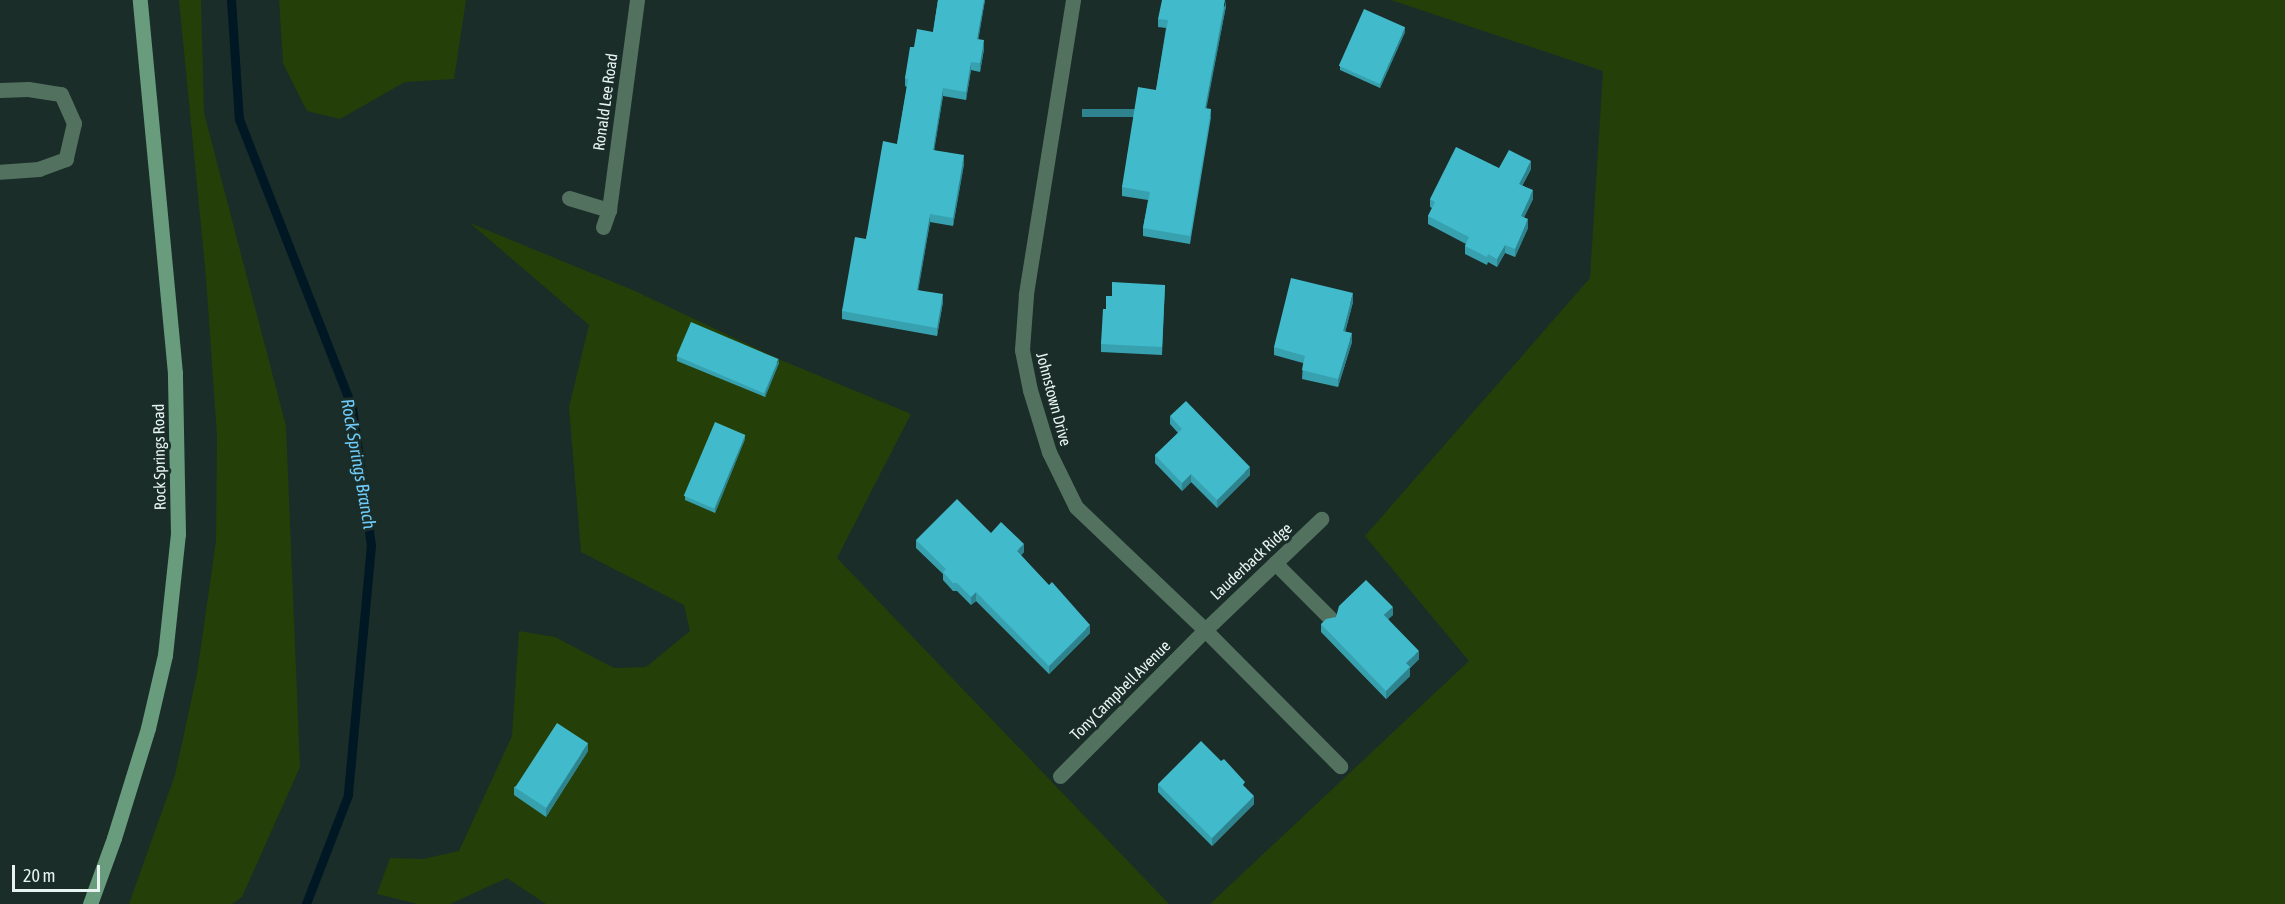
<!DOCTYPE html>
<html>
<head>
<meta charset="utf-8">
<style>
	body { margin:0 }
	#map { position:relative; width:2285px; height:904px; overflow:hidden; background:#1a2d29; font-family:"Asap Condensed",sans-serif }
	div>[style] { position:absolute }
	.green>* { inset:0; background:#243f07 }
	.stream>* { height:9px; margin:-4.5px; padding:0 4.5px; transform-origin:4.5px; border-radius:4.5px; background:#001724 }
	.lane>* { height:15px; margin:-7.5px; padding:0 7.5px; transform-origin:7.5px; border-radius:7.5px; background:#52725f }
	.street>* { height:15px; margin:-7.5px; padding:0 7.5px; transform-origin:7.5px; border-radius:7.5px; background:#52725f }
	.secondary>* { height:15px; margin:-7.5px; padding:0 7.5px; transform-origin:7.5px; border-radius:7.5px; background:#689c7d }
	.wall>* { inset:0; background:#38a1af }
	.shaded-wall>* { inset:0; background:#2e838e; transform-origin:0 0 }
	.building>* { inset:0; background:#41bbcb; transform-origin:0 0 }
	span { translate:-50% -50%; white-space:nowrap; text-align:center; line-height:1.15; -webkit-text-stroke:6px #1a2d29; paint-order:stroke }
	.street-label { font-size:16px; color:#e8f4f1 }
	.water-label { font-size:18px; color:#6fccfa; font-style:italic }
	.scale { position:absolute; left:12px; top:865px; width:88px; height:27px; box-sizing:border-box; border:3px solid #e8f4f1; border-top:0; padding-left:8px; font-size:18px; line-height:21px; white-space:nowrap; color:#e8f4f1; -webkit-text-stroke:4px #1a2d29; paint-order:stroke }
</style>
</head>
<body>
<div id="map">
	<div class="green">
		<i style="clip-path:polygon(179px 0,201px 0,204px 113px,286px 426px,300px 767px,242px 897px,232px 904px,129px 904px,175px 775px,197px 674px,216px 541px,217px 437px,206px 277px)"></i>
		<i style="clip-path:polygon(279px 0,466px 0,454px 79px,405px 82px,340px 119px,307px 111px,283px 63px)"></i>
		<i style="clip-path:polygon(1391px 0,2285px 0,2285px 904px,1210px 904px,1469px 661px,1365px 536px,1590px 278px,1603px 71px)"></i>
		<i style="clip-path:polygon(470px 223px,635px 291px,781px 360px,911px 414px,837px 558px,1169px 904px,546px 904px,507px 878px,450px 904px,418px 904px,377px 894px,390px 858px,423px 859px,459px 851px,512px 736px,519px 631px,555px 637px,614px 668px,646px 667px,690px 631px,684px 605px,581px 552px,569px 407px,589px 325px)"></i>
	</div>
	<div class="stream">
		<i style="left:231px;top:0;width:119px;rotate:86.2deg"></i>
		<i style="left:239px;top:119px;width:309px;rotate:68.6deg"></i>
		<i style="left:352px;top:407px;width:139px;rotate:82.2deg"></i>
		<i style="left:371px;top:545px;width:251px;rotate:95.3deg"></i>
		<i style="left:348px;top:795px;width:117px;rotate:111.1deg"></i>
	</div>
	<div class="lane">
		<i style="left:0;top:90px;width:28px;rotate:-2deg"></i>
		<i style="left:28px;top:89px;width:33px;rotate:9deg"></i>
		<i style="left:61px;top:94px;width:32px;rotate:66deg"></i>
		<i style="left:74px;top:123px;width:37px;rotate:103deg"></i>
		<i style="left:66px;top:159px;width:29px;rotate:160deg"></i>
		<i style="left:39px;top:169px;width:39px;rotate:176deg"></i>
		<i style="left:1275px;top:563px;width:78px;rotate:45deg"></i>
	</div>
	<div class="street">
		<i style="left:1073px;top:0;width:299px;rotate:99.1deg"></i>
		<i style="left:1026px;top:295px;width:55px;rotate:94.2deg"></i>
		<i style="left:1022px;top:350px;width:41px;rotate:78.7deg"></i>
		<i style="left:1030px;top:390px;width:65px;rotate:73deg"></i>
		<i style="left:1049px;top:452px;width:61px;rotate:63.9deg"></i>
		<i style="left:1076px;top:507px;width:178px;rotate:43.6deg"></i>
		<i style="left:1205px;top:630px;width:192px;rotate:45.2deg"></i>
		<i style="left:569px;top:198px;width:42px;rotate:16.7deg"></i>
		<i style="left:603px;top:227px;width:18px;rotate:-71deg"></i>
		<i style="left:609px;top:210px;width:212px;rotate:-82.4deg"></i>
		<i style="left:1060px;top:776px;width:206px;rotate:-45.2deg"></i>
		<i style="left:1205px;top:630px;width:161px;rotate:-43.7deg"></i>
	</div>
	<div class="secondary">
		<i style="left:90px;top:904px;width:70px;rotate:-70deg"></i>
		<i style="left:114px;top:838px;width:115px;rotate:-72.8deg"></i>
		<i style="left:148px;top:728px;width:75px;rotate:-76.9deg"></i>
		<i style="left:165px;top:655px;width:122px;rotate:-83.9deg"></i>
		<i style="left:178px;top:534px;width:161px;rotate:-91.1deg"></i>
		<i style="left:175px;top:373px;width:375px;rotate:-95.4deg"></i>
	</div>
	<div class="wall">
		<i style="clip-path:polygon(938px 0,985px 0,978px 40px,984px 49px,980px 72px,971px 70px,966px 100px,943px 96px,934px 150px,964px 164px,953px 226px,930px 222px,918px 290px,943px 302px,937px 336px,842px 319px,842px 311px,897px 144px,907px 87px,905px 86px,905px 78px,914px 47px,933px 32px)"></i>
		<i style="clip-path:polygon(1226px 6px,1206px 108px,1211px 117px,1190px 244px,1143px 236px,1143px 228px,1148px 200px,1122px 196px,1122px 187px,1156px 90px,1166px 28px,1158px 27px,1158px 19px)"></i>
		<i style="clip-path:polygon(1405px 32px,1380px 88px,1340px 70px,1340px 66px)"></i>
		<i style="clip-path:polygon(1531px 169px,1522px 186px,1533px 199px,1524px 217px,1528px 228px,1515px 257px,1505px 253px,1497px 267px,1488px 262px,1487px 265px,1465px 254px,1465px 246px,1466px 244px,1428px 224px,1428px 216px,1432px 208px,1430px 207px,1430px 199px)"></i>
		<i style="clip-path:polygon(1165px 285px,1162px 355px,1101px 352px,1101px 344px,1106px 309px,1112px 296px)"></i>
		<i style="clip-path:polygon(1353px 302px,1345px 332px,1352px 342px,1338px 387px,1302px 379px,1303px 363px,1274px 355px,1274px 347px)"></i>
		<i style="clip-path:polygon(677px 356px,779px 363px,765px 397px,677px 361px)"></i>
		<i style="clip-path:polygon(1170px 416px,1250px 475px,1217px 508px,1191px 482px,1182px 491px,1155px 463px,1155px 455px,1178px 433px,1170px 424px)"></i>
		<i style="clip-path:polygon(745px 439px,715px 513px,685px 500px,685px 496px)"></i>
		<i style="clip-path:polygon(991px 533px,1024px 552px,1021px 555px,1090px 633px,1049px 674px,976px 601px,971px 605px,957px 591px,953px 591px,943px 580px,943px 574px,916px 548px,916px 540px)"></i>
		<i style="clip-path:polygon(1393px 615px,1388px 619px,1419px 659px,1410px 668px,1410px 676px,1386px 699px,1321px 632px,1321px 624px)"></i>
		<i style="clip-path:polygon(588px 751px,546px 817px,514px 795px,514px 787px)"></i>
		<i style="clip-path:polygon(1158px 784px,1245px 787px,1254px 804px,1212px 846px,1158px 792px)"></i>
	</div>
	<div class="shaded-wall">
		<i style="clip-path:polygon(984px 0,985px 0,977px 48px,977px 39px)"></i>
		<i style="clip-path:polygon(1226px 0,1226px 6px,1205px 116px,1205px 108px)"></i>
		<i style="clip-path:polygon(1405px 27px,1405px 32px,1380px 88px,1380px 84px)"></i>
		<i style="clip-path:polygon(984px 40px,984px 49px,980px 72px,980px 63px)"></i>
		<i style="clip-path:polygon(971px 62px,971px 70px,966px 100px,966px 92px)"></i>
		<i style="clip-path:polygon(943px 88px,943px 96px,933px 158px,933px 150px)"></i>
		<i style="left:1211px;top:109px;width:8px;height:129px;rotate:90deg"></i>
		<i style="clip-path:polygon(964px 155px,964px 164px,953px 226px,953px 218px)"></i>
		<i style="clip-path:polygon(1531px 161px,1531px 169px,1519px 192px,1519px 184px)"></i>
		<i style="clip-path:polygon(1533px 190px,1533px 199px,1521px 224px,1521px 216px)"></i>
		<i style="clip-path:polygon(930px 214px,930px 222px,917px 298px,917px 290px)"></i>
		<i style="clip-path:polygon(1528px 219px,1528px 228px,1515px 257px,1515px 249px)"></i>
		<i style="clip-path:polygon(1505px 245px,1505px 253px,1497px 267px,1497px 259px)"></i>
		<i style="clip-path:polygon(1353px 293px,1353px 302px,1343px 340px,1343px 331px)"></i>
		<i style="clip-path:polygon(943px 294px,943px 302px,937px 336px,937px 328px)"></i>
		<i style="clip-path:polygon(1352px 333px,1352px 342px,1338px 387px,1338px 379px)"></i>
		<i style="clip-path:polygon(779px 359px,779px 363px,765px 397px,765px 393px)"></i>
		<i style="clip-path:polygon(745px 435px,745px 439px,715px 513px,715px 508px)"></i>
		<i style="clip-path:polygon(1250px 467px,1250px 475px,1217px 508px,1217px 500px)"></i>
		<i style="clip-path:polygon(1191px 474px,1191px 482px,1182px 491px,1182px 483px)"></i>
		<i style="clip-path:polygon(1024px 544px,1024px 552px,1017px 559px,1017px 551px)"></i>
		<i style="clip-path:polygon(976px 592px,976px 601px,971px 605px,971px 597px)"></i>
		<i style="clip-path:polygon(1393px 607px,1393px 615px,1384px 623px,1384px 615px)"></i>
		<i style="clip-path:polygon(1090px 625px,1090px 633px,1049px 674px,1049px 666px)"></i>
		<i style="clip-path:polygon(1419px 651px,1419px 659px,1410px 668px,1410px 676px,1386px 699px,1386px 691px,1406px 663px)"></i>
		<i style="clip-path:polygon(588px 743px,588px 751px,546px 817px,546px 809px)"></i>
		<i style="clip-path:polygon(1254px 796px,1254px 804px,1212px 846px,1212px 838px)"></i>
	</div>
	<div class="building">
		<i style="clip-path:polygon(938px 0,984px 0,977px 39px,984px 40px,980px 63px,971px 62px,966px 92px,943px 88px,933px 150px,964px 155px,953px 218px,930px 214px,917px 290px,943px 294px,937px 328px,842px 311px,855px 237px,866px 239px,883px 141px,897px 144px,908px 79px,905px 78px,910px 47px,914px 47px,917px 29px,933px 32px)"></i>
		<i style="clip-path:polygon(1162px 0,1225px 0,1205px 108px,1211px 109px,1190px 236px,1143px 228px,1150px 192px,1122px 187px,1138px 87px,1156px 90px,1168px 20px,1158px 19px)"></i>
		<i style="left:1364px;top:9px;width:45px;height:62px;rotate:24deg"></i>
		<i style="clip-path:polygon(1456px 147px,1499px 168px,1509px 150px,1531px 161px,1519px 184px,1533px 190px,1521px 216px,1528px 219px,1515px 249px,1505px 245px,1497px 259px,1488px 254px,1487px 257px,1465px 246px,1469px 237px,1428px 216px,1435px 202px,1430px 199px)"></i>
		<i style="clip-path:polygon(1291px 278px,1353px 293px,1343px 331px,1352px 333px,1338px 379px,1302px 370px,1305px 356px,1274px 347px)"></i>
		<i style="clip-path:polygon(1112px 282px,1165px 285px,1162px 347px,1101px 344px,1103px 309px,1106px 309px,1106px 296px,1112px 296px)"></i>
		<i style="left:691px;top:322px;width:95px;height:37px;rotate:23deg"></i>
		<i style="clip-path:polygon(1186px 401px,1250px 467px,1217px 500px,1191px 474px,1182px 483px,1155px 455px,1182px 429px,1170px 416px)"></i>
		<i style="left:715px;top:422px;width:33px;height:80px;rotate:23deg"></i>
		<i style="clip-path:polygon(957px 499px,991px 533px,1001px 522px,1024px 544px,1017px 551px,1049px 585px,1052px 582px,1090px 625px,1049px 666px,976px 592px,971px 597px,957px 583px,953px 583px,943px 572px,946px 569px,916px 540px)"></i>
		<i style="clip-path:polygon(1366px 580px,1393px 607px,1384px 615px,1419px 651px,1406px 663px,1410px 667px,1386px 691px,1321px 624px,1326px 619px,1336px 617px,1339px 606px)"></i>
		<i style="left:557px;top:723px;width:37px;height:77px;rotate:33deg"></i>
		<i style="clip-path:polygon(1201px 741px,1221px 761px,1224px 759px,1245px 782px,1243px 785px,1254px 796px,1212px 838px,1158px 784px)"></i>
	</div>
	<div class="street-label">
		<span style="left:605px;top:102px;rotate:-82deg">Ronald Lee Road</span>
		<span style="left:1054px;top:399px;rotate:75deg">Johnstown Drive</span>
		<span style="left:159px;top:457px;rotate:-91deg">Rock Springs Road</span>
		<span style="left:1251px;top:561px;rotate:-43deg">Lauderback Ridge</span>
		<span style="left:1120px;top:690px;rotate:-45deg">Tony Campbell Avenue</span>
	</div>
	<div class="water-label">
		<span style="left:358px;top:464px;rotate:80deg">Rock Springs Branch</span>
	</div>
	<div class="scale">20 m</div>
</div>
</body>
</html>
